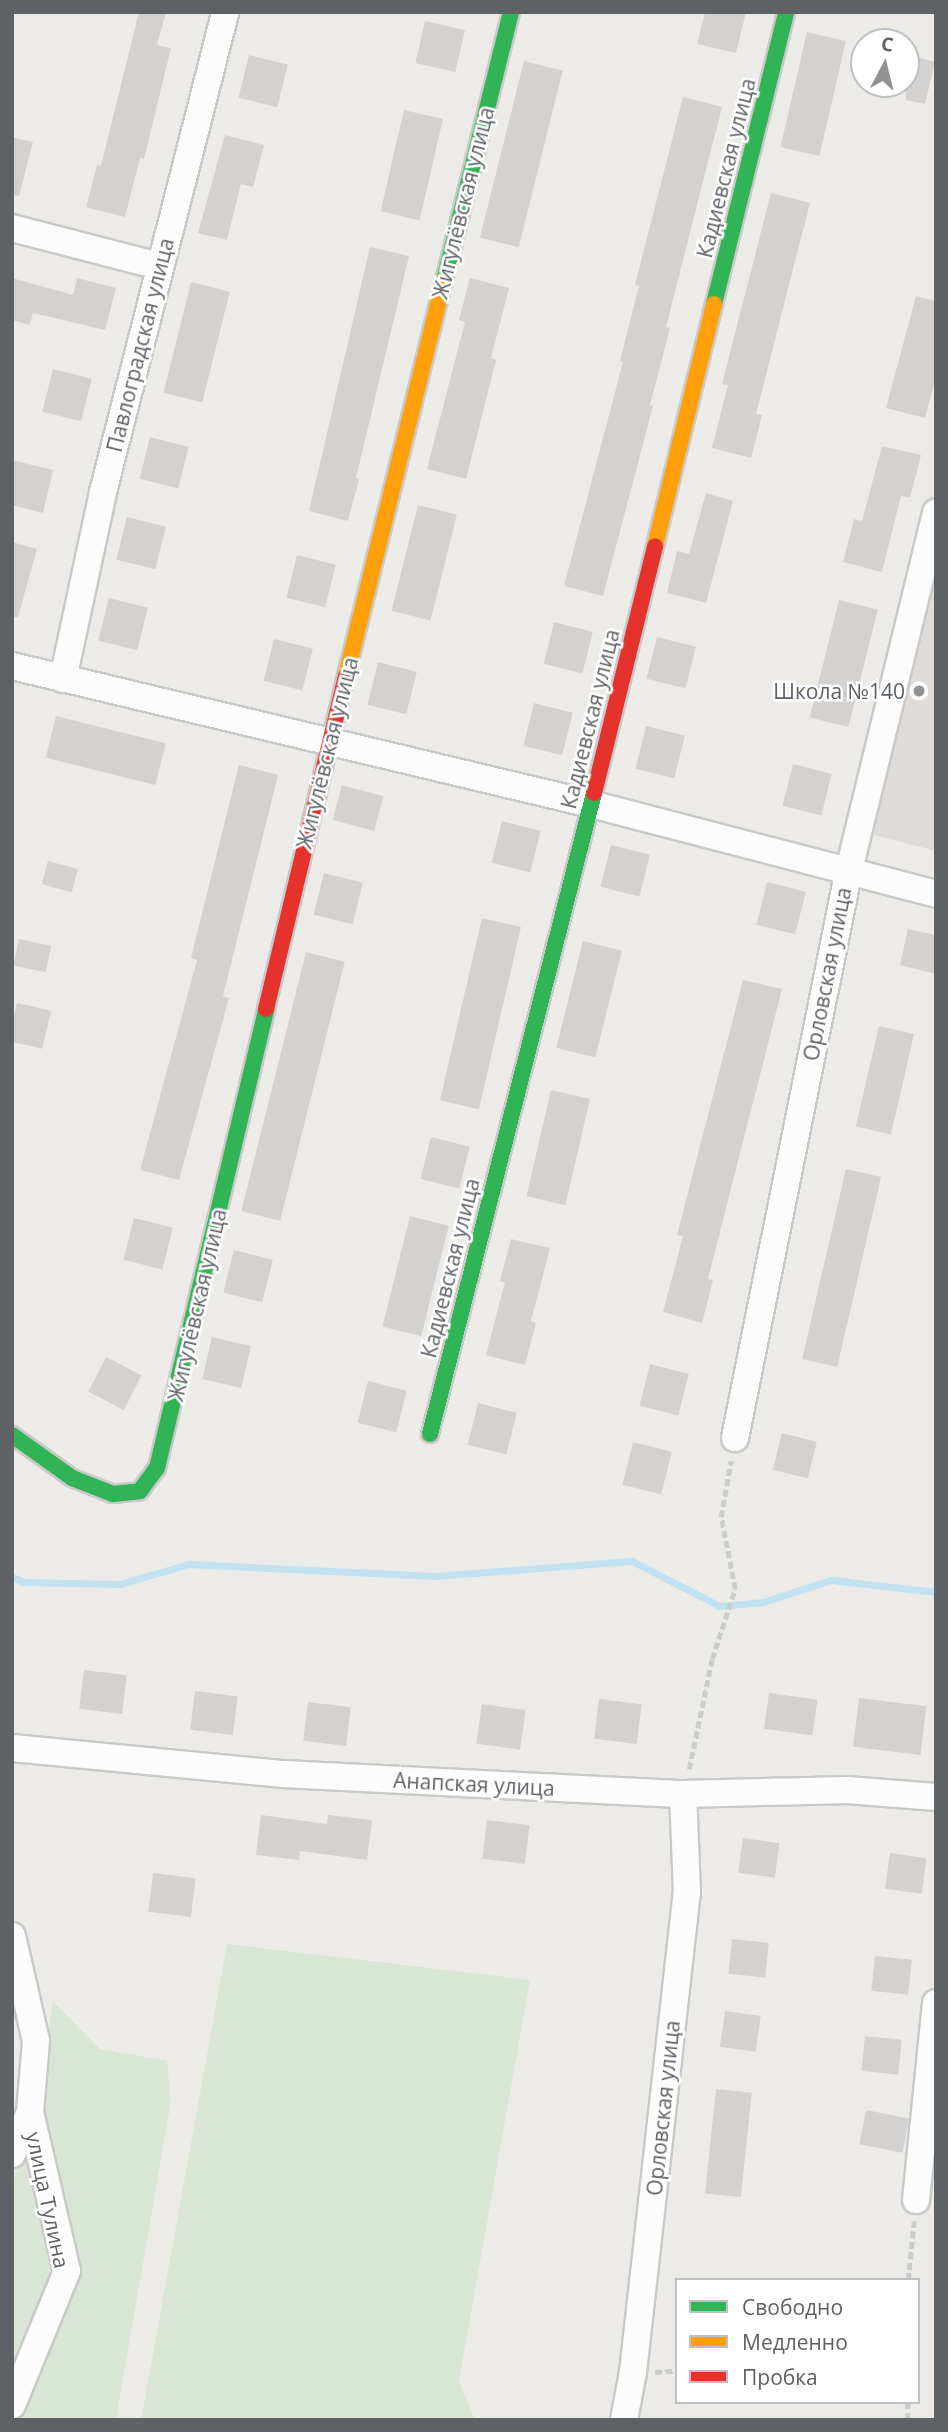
<!DOCTYPE html>
<html>
<head>
<meta charset="utf-8">
<style>
	body { margin:0 }
	#map { position:relative; width:948px; height:2432px; overflow:hidden; background:#edebe8; font-family:"Open Sans",sans-serif }
	div>[style] { position:absolute }
	.education>* { inset:0; background:#dedbd8 }
	.green>* { inset:0; background:#d9e6d5 }
	.stream>* { height:7px; margin:-3.5px; padding:0 3.5px; transform-origin:3.5px; border-radius:3.5px; background:#c2e1f1 }
	.building>* { inset:0; background:#d4d2d1; transform-origin:0 0 }
	.path>* { height:4.5px; margin-top:-2.25px; transform-origin:0; background:repeating-linear-gradient(90deg,#cacdcb 0 7px,transparent 0 10.5px) }
	.roads { filter:drop-shadow(2px 0 #c9c9c8) drop-shadow(-2px 0 #c9c9c8) drop-shadow(0 2px #c9c9c8) drop-shadow(0 -2px #c9c9c8) }
	.street>* { height:26px; margin:-13px; padding:0 13px; transform-origin:13px; border-radius:13px; background:#fcfcfc }
	.fast>* { height:16px; margin:-8px; padding:0 8px; transform-origin:8px; border-radius:8px; background:#30b455 }
	.slow>* { height:16px; margin:-8px; padding:0 8px; transform-origin:8px; border-radius:8px; background:#ff9f0a }
	.jam>* { height:16px; margin:-8px; padding:0 8px; transform-origin:8px; border-radius:8px; background:#e5322d }
	.dots>* { width:19px; height:19px; translate:-50% -50%; box-sizing:border-box; border:4px solid #fff; border-radius:50% }
	span { translate:-50% -50%; white-space:nowrap; text-align:center; line-height:1.15; -webkit-text-stroke:5px #fff; paint-order:stroke }
	.street-label { font-size:21px; color:#5e6265 }
	.poi-label { font-size:21px; color:#5e6265 }
	.right { translate:-100% -50%; text-align:right }
	.frame { position:absolute; inset:0; border:14px solid #5e6265; pointer-events:none }
	.legend { position:absolute; left:675px; top:2278px; width:245px; height:126px; box-sizing:border-box; background:#fff; border:2px solid #bfc0c1; margin:0; padding:9px 12px; list-style:none; font-size:21px; color:#5e6265 }
	.legend li { display:flex; align-items:center; gap:14px; height:35px }
	.legend b { width:35px; border:2px solid #bfc0c1 }
	.north { position:absolute; left:850px; top:28px; width:70px; height:70px; box-sizing:border-box; background:#fff; border:2px solid #bfc0c1; border-radius:50%; rotate:7deg; font-size:19px; font-weight:700; line-height:28px; text-align:center; color:#5e6265 }
	.north::after { content:''; display:block; margin:auto; width:24px; height:32px; background:#909293; clip-path:polygon(50% 0,100% 100%,50% 72%,0 100%) }
</style>
</head>
<body>
<div id="map">
	<div class="education">
		<i style="clip-path:polygon(936px 548px,936px 851px,867px 833px)"></i>
	</div>
	<div class="green">
		<i style="clip-path:polygon(227px 1944px,530px 1980px,459px 2381px,475px 2420px,141px 2420px)"></i>
		<i style="clip-path:polygon(53px 2001px,100px 2049px,167px 2061px,171px 2101px,116px 2420px,12px 2420px,12px 2186px,39px 2092px)"></i>
	</div>
	<div class="stream">
		<i style="left:12px;top:1577px;width:13px;rotate:23deg"></i>
		<i style="left:24px;top:1582px;width:96px;rotate:1.2deg"></i>
		<i style="left:120px;top:1584px;width:72px;rotate:-16.2deg"></i>
		<i style="left:189px;top:1564px;width:246px;rotate:2.8deg"></i>
		<i style="left:435px;top:1576px;width:198px;rotate:-4.4deg"></i>
		<i style="left:632px;top:1561px;width:98px;rotate:27.3deg"></i>
		<i style="left:719px;top:1606px;width:44px;rotate:-5.2deg"></i>
		<i style="left:763px;top:1602px;width:71px;rotate:-17.9deg"></i>
		<i style="left:831px;top:1580px;width:106px;rotate:6.5deg"></i>
	</div>
	<div class="building">
		<i style="clip-path:polygon(139px 12px,166px 12px,157px 45px,171px 48px,144px 159px,140px 158px,125px 217px,86px 207px,97px 165px,101px 166px)"></i>
		<i style="clip-path:polygon(705px 12px,746px 12px,736px 53px,697px 44px)"></i>
		<i style="left:425px;top:21px;width:41px;height:43px;rotate:13deg"></i>
		<i style="left:807px;top:32px;width:40px;height:118px;rotate:13deg"></i>
		<i style="clip-path:polygon(906px 54px,935px 62px,925px 104px,906px 100px)"></i>
		<i style="left:249px;top:55px;width:40px;height:44px;rotate:14deg"></i>
		<i style="left:524px;top:61px;width:40px;height:182px;rotate:14deg"></i>
		<i style="clip-path:polygon(683px 97px,722px 107px,666px 327px,670px 328px,650px 405px,653px 406px,603px 596px,564px 586px,623px 362px,620px 361px,639px 286px,635px 285px)"></i>
		<i style="left:404px;top:110px;width:40px;height:104px;rotate:13deg"></i>
		<i style="clip-path:polygon(225px 135px,264px 145px,253px 187px,241px 184px,227px 240px,198px 233px)"></i>
		<i style="clip-path:polygon(12px 137px,33px 142px,19px 196px,12px 195px)"></i>
		<i style="clip-path:polygon(771px 193px,810px 203px,756px 414px,762px 415px,751px 458px,712px 448px,728px 385px,722px 384px)"></i>
		<i style="clip-path:polygon(370px 247px,409px 256px,356px 478px,359px 479px,348px 521px,309px 511px)"></i>
		<i style="clip-path:polygon(12px 278px,73px 295px,77px 278px,116px 288px,105px 330px,33px 313px,30px 325px,12px 320px)"></i>
		<i style="clip-path:polygon(470px 278px,509px 288px,491px 358px,496px 360px,466px 479px,427px 469px,465px 322px,459px 320px)"></i>
		<i style="left:191px;top:282px;width:40px;height:114px;rotate:14deg"></i>
		<i style="clip-path:polygon(916px 296px,936px 301px,936px 377px,925px 418px,886px 408px)"></i>
		<i style="left:53px;top:369px;width:40px;height:44px;rotate:14deg"></i>
		<i style="left:150px;top:437px;width:40px;height:43px;rotate:14deg"></i>
		<i style="clip-path:polygon(882px 446px,921px 455px,910px 498px,901px 496px,882px 572px,843px 562px,854px 519px,862px 521px)"></i>
		<i style="clip-path:polygon(12px 460px,53px 470px,43px 513px,12px 505px)"></i>
		<i style="clip-path:polygon(706px 493px,733px 501px,706px 603px,667px 593px,677px 551px,689px 554px)"></i>
		<i style="left:418px;top:505px;width:40px;height:109px;rotate:14deg"></i>
		<i style="left:127px;top:517px;width:40px;height:44px;rotate:14deg"></i>
		<i style="clip-path:polygon(12px 542px,37px 549px,18px 617px,12px 617px)"></i>
		<i style="left:297px;top:555px;width:40px;height:44px;rotate:14deg"></i>
		<i style="left:109px;top:598px;width:40px;height:44px;rotate:14deg"></i>
		<i style="left:839px;top:600px;width:40px;height:121px;rotate:14deg"></i>
		<i style="left:554px;top:622px;width:40px;height:43px;rotate:14deg"></i>
		<i style="left:657px;top:637px;width:40px;height:43px;rotate:14deg"></i>
		<i style="left:274px;top:639px;width:40px;height:43px;rotate:14deg"></i>
		<i style="left:378px;top:662px;width:40px;height:44px;rotate:14deg"></i>
		<i style="left:534px;top:703px;width:40px;height:44px;rotate:14deg"></i>
		<i style="left:56px;top:716px;width:113px;height:43px;rotate:14deg"></i>
		<i style="left:646px;top:726px;width:40px;height:44px;rotate:14deg"></i>
		<i style="left:793px;top:764px;width:40px;height:43px;rotate:14deg"></i>
		<i style="clip-path:polygon(239px 765px,278px 775px,223px 996px,229px 998px,179px 1180px,140px 1170px,197px 960px,191px 958px)"></i>
		<i style="left:342px;top:785px;width:43px;height:36px;rotate:15deg"></i>
		<i style="left:502px;top:821px;width:40px;height:43px;rotate:14deg"></i>
		<i style="left:611px;top:845px;width:40px;height:43px;rotate:14deg"></i>
		<i style="left:48px;top:861px;width:31px;height:24px;rotate:15deg"></i>
		<i style="left:324px;top:873px;width:40px;height:43px;rotate:14deg"></i>
		<i style="left:767px;top:882px;width:40px;height:44px;rotate:14deg"></i>
		<i style="left:482px;top:918px;width:40px;height:187px;rotate:13deg"></i>
		<i style="clip-path:polygon(908px 929px,936px 935px,936px 974px,900px 965px)"></i>
		<i style="left:19px;top:939px;width:33px;height:27px;rotate:12deg"></i>
		<i style="left:583px;top:941px;width:40px;height:110px;rotate:14deg"></i>
		<i style="left:306px;top:952px;width:40px;height:267px;rotate:14deg"></i>
		<i style="clip-path:polygon(743px 980px,782px 989px,708px 1279px,713px 1280px,702px 1323px,663px 1312px,683px 1236px,677px 1235px)"></i>
		<i style="left:17px;top:1003px;width:35px;height:39px;rotate:13deg"></i>
		<i style="left:879px;top:1026px;width:36px;height:103px;rotate:13deg"></i>
		<i style="left:551px;top:1090px;width:40px;height:109px;rotate:13deg"></i>
		<i style="left:431px;top:1137px;width:40px;height:43px;rotate:14deg"></i>
		<i style="left:846px;top:1169px;width:36px;height:195px;rotate:13deg"></i>
		<i style="left:410px;top:1216px;width:40px;height:114px;rotate:14deg"></i>
		<i style="left:134px;top:1218px;width:40px;height:43px;rotate:14deg"></i>
		<i style="clip-path:polygon(511px 1239px,550px 1248px,531px 1321px,536px 1323px,525px 1365px,486px 1355px,505px 1282px,500px 1281px)"></i>
		<i style="left:234px;top:1250px;width:40px;height:44px;rotate:14deg"></i>
		<i style="left:212px;top:1337px;width:40px;height:43px;rotate:13deg"></i>
		<i style="left:106px;top:1357px;width:40px;height:39px;rotate:27deg"></i>
		<i style="left:650px;top:1364px;width:40px;height:43px;rotate:14deg"></i>
		<i style="left:368px;top:1381px;width:40px;height:43px;rotate:14deg"></i>
		<i style="left:478px;top:1403px;width:40px;height:43px;rotate:14deg"></i>
		<i style="left:782px;top:1433px;width:36px;height:38px;rotate:14deg"></i>
		<i style="left:633px;top:1442px;width:40px;height:44px;rotate:14deg"></i>
		<i style="left:84px;top:1670px;width:43px;height:39px;rotate:7deg"></i>
		<i style="left:195px;top:1691px;width:43px;height:39px;rotate:7deg"></i>
		<i style="left:769px;top:1693px;width:49px;height:36px;rotate:8deg"></i>
		<i style="left:859px;top:1698px;width:68px;height:49px;rotate:7deg"></i>
		<i style="left:599px;top:1699px;width:43px;height:40px;rotate:7deg"></i>
		<i style="left:308px;top:1702px;width:43px;height:39px;rotate:7deg"></i>
		<i style="left:482px;top:1704px;width:44px;height:40px;rotate:8deg"></i>
		<i style="clip-path:polygon(261px 1815px,327px 1824px,328px 1815px,372px 1820px,367px 1860px,300px 1851px,299px 1860px,256px 1855px)"></i>
		<i style="left:487px;top:1820px;width:43px;height:39px;rotate:7deg"></i>
		<i style="left:743px;top:1838px;width:37px;height:35px;rotate:8deg"></i>
		<i style="left:890px;top:1853px;width:37px;height:36px;rotate:8deg"></i>
		<i style="left:153px;top:1873px;width:43px;height:39px;rotate:7deg"></i>
		<i style="left:732px;top:1939px;width:37px;height:35px;rotate:6deg"></i>
		<i style="left:875px;top:1956px;width:37px;height:35px;rotate:6deg"></i>
		<i style="left:725px;top:2011px;width:36px;height:36px;rotate:8deg"></i>
		<i style="left:865px;top:2036px;width:37px;height:35px;rotate:6deg"></i>
		<i style="left:716px;top:2089px;width:36px;height:105px;rotate:6deg"></i>
		<i style="left:866px;top:2110px;width:44px;height:35px;rotate:11deg"></i>
	</div>
	<div class="path">
		<i style="left:689px;top:1769px;width:112px;rotate:-78.2deg"></i>
		<i style="left:712px;top:1659px;width:74px;rotate:-71.8deg"></i>
		<i style="left:735px;top:1589px;width:73px;rotate:-101deg"></i>
		<i style="left:721px;top:1517px;width:57px;rotate:-79.9deg"></i>
		<i style="left:908px;top:2280px;width:59px;rotate:-84.2deg"></i>
		<i style="left:655px;top:2372px;width:22px;rotate:-3deg"></i>
		<i style="left:908px;top:2402px;width:18px;rotate:90deg"></i>
	</div>
	<div class="roads">
		<div class="street">
			<i style="left:12px;top:228px;width:152px;rotate:14.5deg"></i>
			<i style="left:12px;top:666px;width:595px;rotate:13.41deg"></i>
			<i style="left:591px;top:804px;width:357px;rotate:14.6deg"></i>
			<i style="left:63px;top:679px;width:191px;rotate:-77.9deg"></i>
			<i style="left:103px;top:492px;width:495px;rotate:-75.7deg"></i>
			<i style="left:735px;top:1438px;width:575px;rotate:-78.67deg"></i>
			<i style="left:848px;top:874px;width:372px;rotate:-76.3deg"></i>
			<i style="left:12px;top:1748px;width:273px;rotate:5.5deg"></i>
			<i style="left:284px;top:1774px;width:400px;rotate:2.9deg"></i>
			<i style="left:683px;top:1794px;width:164px;rotate:-1.4deg"></i>
			<i style="left:847px;top:1790px;width:89px;rotate:4.5deg"></i>
			<i style="left:12px;top:1936px;width:108px;rotate:77.1deg"></i>
			<i style="left:36px;top:2041px;width:71px;rotate:94.8deg"></i>
			<i style="left:30px;top:2112px;width:46px;rotate:113.2deg"></i>
			<i style="left:916px;top:2200px;width:198px;rotate:-84.2deg"></i>
			<i style="left:12px;top:2405px;width:145px;rotate:-67.7deg"></i>
			<i style="left:67px;top:2271px;width:163px;rotate:-103.1deg"></i>
			<i style="left:624px;top:2420px;width:49px;rotate:-79.4deg"></i>
			<i style="left:633px;top:2372px;width:483px;rotate:-83.6deg"></i>
			<i style="left:687px;top:1892px;width:98px;rotate:-92.3deg"></i>
		</div>
		<div class="fast">
			<i style="left:444px;top:281px;width:277px;rotate:-76deg"></i>
			<i style="left:714px;top:304px;width:301px;rotate:-76.1deg"></i>
			<i style="left:430px;top:1434px;width:662px;rotate:-75.65deg"></i>
			<i style="left:12px;top:1435px;width:74px;rotate:35.6deg"></i>
			<i style="left:72px;top:1478px;width:44px;rotate:21.3deg"></i>
			<i style="left:113px;top:1494px;width:27px;rotate:-6deg"></i>
			<i style="left:140px;top:1491px;width:29px;rotate:-54deg"></i>
			<i style="left:157px;top:1468px;width:472px;rotate:-76.6deg"></i>
		</div>
		<div class="slow">
			<i style="left:655px;top:546px;width:249px;rotate:-76.3deg"></i>
			<i style="left:346px;top:676px;width:407px;rotate:-76.1deg"></i>
		</div>
		<div class="jam">
			<i style="left:594px;top:793px;width:254px;rotate:-76.1deg"></i>
			<i style="left:266px;top:1009px;width:342px;rotate:-76.5deg"></i>
		</div>
	</div>
	<div class="dots">
		<i style="left:919px;top:691px;background:#909293"></i>
	</div>
	<div class="street-label">
		<span style="left:726px;top:168px;rotate:-76deg">Кадиевская улица</span>
		<span style="left:463px;top:203px;rotate:-76deg">Жигулёвская улица</span>
		<span style="left:140px;top:345px;rotate:-76deg">Павлоградская улица</span>
		<span style="left:590px;top:719px;rotate:-76deg">Кадиевская улица</span>
		<span style="left:327px;top:753px;rotate:-76deg">Жигулёвская улица</span>
		<span style="left:827px;top:974px;rotate:-79deg">Орловская улица</span>
		<span style="left:450px;top:1268px;rotate:-76deg">Кадиевская улица</span>
		<span style="left:197px;top:1305px;rotate:-77deg">Жигулёвская улица</span>
		<span style="left:474px;top:1784px;rotate:3deg">Анапская улица</span>
		<span style="left:663px;top:2108px;rotate:-84deg">Орловская улица</span>
		<span style="left:48px;top:2200px;rotate:78deg">улица Тулина</span>
	</div>
	<div class="poi-label">
		<span class="right" style="left:905px;top:691px">Школа №140</span>
	</div>
	<div class="frame"></div>
	<ul class="legend">
	<li><b style="height:9px;background:#30b455"></b>Свободно</li>
	<li><b style="height:9px;background:#ff9f0a"></b>Медленно</li>
	<li><b style="height:9px;background:#e5322d"></b>Пробка</li>
	</ul>
	<div class="north">С</div>
</div>
</body>
</html>
